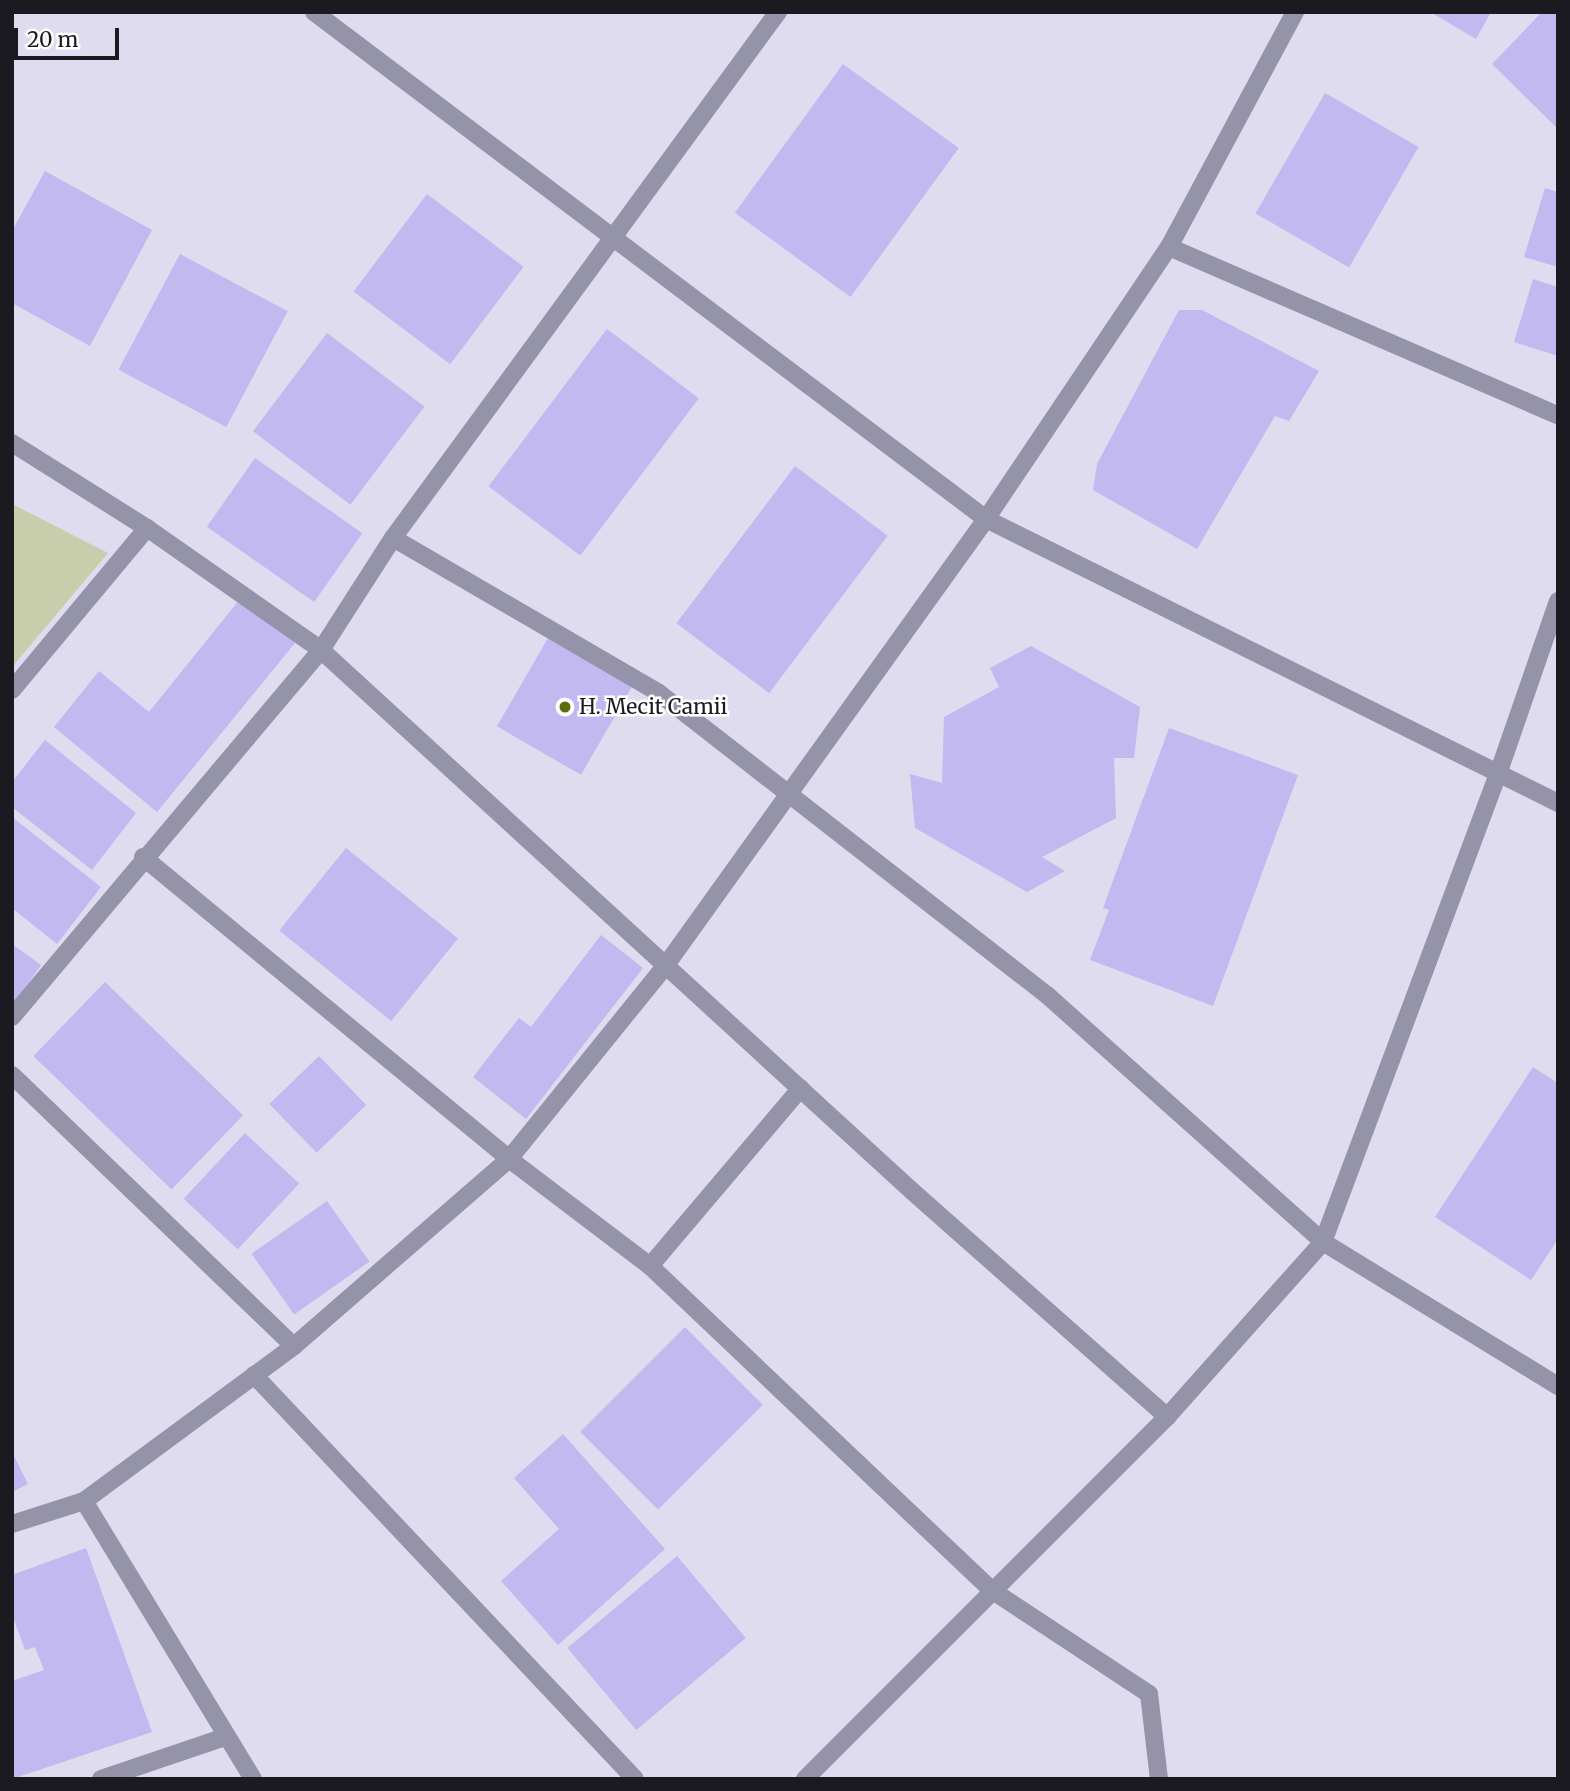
<!DOCTYPE html>
<html>
<head>
<meta charset="utf-8">
<style>
	body { margin:0 }
	#map { position:relative; width:1570px; height:1791px; overflow:hidden; background:#dedcee; font-family:Merriweather,serif }
	div>[style] { position:absolute }
	.green>* { inset:0; background:#c8ceab }
	.building>* { inset:0; background:#c1b9f0; transform-origin:0 0 }
	.street>* { height:18px; margin:-9px; padding:0 9px; transform-origin:9px; border-radius:9px; background:#9593aa }
	.dots>* { width:19px; height:19px; translate:-50% -50%; box-sizing:border-box; border:4px solid #fff; border-radius:50% }
	span { translate:-50% -50%; white-space:nowrap; text-align:center; line-height:1.15; -webkit-text-stroke:5px #fff; paint-order:stroke }
	.poi-label { font-size:21px; color:#1b1a20 }
	.left { translate:0 -50%; text-align:left }
	.frame { position:absolute; inset:0; border:14px solid #1b1a20; pointer-events:none }
	.scale { position:absolute; left:14px; top:28px; width:105px; height:32px; box-sizing:border-box; border:4px solid #1b1a20; border-top:0; padding-left:9px; font-size:21px; line-height:24px; white-space:nowrap; color:#1b1a20; -webkit-text-stroke:5px #fff; paint-order:stroke }
</style>
</head>
<body>
<div id="map">
	<div class="green">
		<i style="clip-path:polygon(12px 504px,108px 553px,12px 667px)"></i>
	</div>
	<div class="building">
		<i style="clip-path:polygon(1430px 12px,1491px 12px,1476px 39px)"></i>
		<i style="clip-path:polygon(1542px 12px,1558px 12px,1558px 129px,1492px 64px)"></i>
		<i style="left:843px;top:64px;width:143px;height:184px;rotate:36deg"></i>
		<i style="left:1325px;top:93px;width:108px;height:139px;rotate:30deg"></i>
		<i style="clip-path:polygon(45px 171px,152px 230px,90px 346px,12px 303px,12px 231px)"></i>
		<i style="clip-path:polygon(1545px 188px,1558px 192px,1558px 267px,1524px 257px)"></i>
		<i style="left:427px;top:194px;width:121px;height:122px;rotate:37deg"></i>
		<i style="left:180px;top:254px;width:122px;height:131px;rotate:28deg"></i>
		<i style="clip-path:polygon(1533px 279px,1558px 287px,1558px 356px,1514px 342px)"></i>
		<i style="clip-path:polygon(1179px 310px,1202px 310px,1319px 371px,1289px 421px,1275px 416px,1197px 549px,1093px 490px,1097px 464px)"></i>
		<i style="left:607px;top:329px;width:115px;height:197px;rotate:37deg"></i>
		<i style="left:327px;top:333px;width:122px;height:123px;rotate:37deg"></i>
		<i style="left:255px;top:458px;width:131px;height:84px;rotate:35deg"></i>
		<i style="left:795px;top:466px;width:116px;height:197px;rotate:37deg"></i>
		<i style="clip-path:polygon(240px 599px,295px 643px,157px 812px,54px 727px,99px 671px,149px 712px)"></i>
		<i style="left:548px;top:638px;width:97px;height:102px;rotate:30deg"></i>
		<i style="clip-path:polygon(1031px 646px,1140px 707px,1134px 758px,1114px 758px,1116px 818px,1042px 857px,1065px 871px,1027px 892px,915px 828px,910px 774px,942px 783px,944px 717px,999px 687px,990px 668px)"></i>
		<i style="clip-path:polygon(1169px 728px,1298px 775px,1213px 1006px,1090px 960px,1109px 910px,1103px 908px)"></i>
		<i style="clip-path:polygon(45px 740px,136px 813px,92px 870px,12px 807px,12px 782px)"></i>
		<i style="clip-path:polygon(12px 817px,101px 887px,57px 944px,12px 908px)"></i>
		<i style="left:346px;top:848px;width:144px;height:106px;rotate:39deg"></i>
		<i style="clip-path:polygon(601px 935px,643px 968px,526px 1119px,473px 1077px,519px 1018px,531px 1027px)"></i>
		<i style="clip-path:polygon(12px 944px,41px 965px,12px 1007px)"></i>
		<i style="left:105px;top:982px;width:192px;height:103px;rotate:44deg"></i>
		<i style="left:319px;top:1056px;width:68px;height:69px;rotate:46deg"></i>
		<i style="clip-path:polygon(1533px 1067px,1558px 1083px,1558px 1239px,1531px 1280px,1435px 1217px)"></i>
		<i style="left:245px;top:1133px;width:74px;height:90px;rotate:43deg"></i>
		<i style="left:327px;top:1201px;width:74px;height:92px;rotate:55deg"></i>
		<i style="left:685px;top:1327px;width:110px;height:148px;rotate:45deg"></i>
		<i style="clip-path:polygon(563px 1434px,665px 1549px,558px 1645px,501px 1581px,559px 1529px,514px 1478px)"></i>
		<i style="clip-path:polygon(12px 1452px,28px 1484px,12px 1492px)"></i>
		<i style="clip-path:polygon(86px 1548px,152px 1732px,12px 1779px,12px 1681px,44px 1670px,35px 1647px,25px 1650px,12px 1614px,12px 1575px)"></i>
		<i style="left:677px;top:1556px;width:107px;height:143px;rotate:50deg"></i>
	</div>
	<div class="street">
		<i style="left:314px;top:12px;width:842px;rotate:37.03deg"></i>
		<i style="left:986px;top:519px;width:639px;rotate:26.4deg"></i>
		<i style="left:1169px;top:247px;width:424px;rotate:23.4deg"></i>
		<i style="left:12px;top:443px;width:160px;rotate:32.2deg"></i>
		<i style="left:147px;top:528px;width:213px;rotate:35deg"></i>
		<i style="left:321px;top:650px;width:801px;rotate:42.47deg"></i>
		<i style="left:912px;top:1191px;width:341px;rotate:41.5deg"></i>
		<i style="left:393px;top:538px;width:308px;rotate:30.2deg"></i>
		<i style="left:659px;top:693px;width:492px;rotate:37.9deg"></i>
		<i style="left:1047px;top:995px;width:370px;rotate:41.8deg"></i>
		<i style="left:1323px;top:1242px;width:276px;rotate:31.5deg"></i>
		<i style="left:12px;top:690px;width:211px;rotate:-50.2deg"></i>
		<i style="left:143px;top:857px;width:475px;rotate:39.5deg"></i>
		<i style="left:509px;top:1159px;width:177px;rotate:37.2deg"></i>
		<i style="left:650px;top:1266px;width:473px;rotate:43.5deg"></i>
		<i style="left:993px;top:1591px;width:187px;rotate:33.4deg"></i>
		<i style="left:1149px;top:1694px;width:86px;rotate:83.3deg"></i>
		<i style="left:12px;top:1017px;width:480px;rotate:-49.9deg"></i>
		<i style="left:321px;top:650px;width:133px;rotate:-57.3deg"></i>
		<i style="left:393px;top:538px;width:652px;rotate:-53.8deg"></i>
		<i style="left:12px;top:1075px;width:391px;rotate:43.9deg"></i>
		<i style="left:650px;top:1266px;width:233px;rotate:-49.7deg"></i>
		<i style="left:254px;top:1375px;width:555px;rotate:46.68deg"></i>
		<i style="left:84px;top:1501px;width:325px;rotate:58.7deg"></i>
		<i style="left:12px;top:1524px;width:76px;rotate:-17.7deg"></i>
		<i style="left:84px;top:1501px;width:261px;rotate:-36.4deg"></i>
		<i style="left:294px;top:1346px;width:285px;rotate:-41deg"></i>
		<i style="left:509px;top:1159px;width:250px;rotate:-51deg"></i>
		<i style="left:666px;top:965px;width:549px;rotate:-54.34deg"></i>
		<i style="left:986px;top:519px;width:328px;rotate:-56.1deg"></i>
		<i style="left:1169px;top:247px;width:267px;rotate:-61.8deg"></i>
		<i style="left:101px;top:1779px;width:131px;rotate:-18.7deg"></i>
		<i style="left:805px;top:1779px;width:512px;rotate:-45deg"></i>
		<i style="left:1167px;top:1417px;width:234px;rotate:-48.3deg"></i>
		<i style="left:1323px;top:1242px;width:500px;rotate:-69.5deg"></i>
		<i style="left:1498px;top:774px;width:183px;rotate:-70.9deg"></i>
	</div>
	<div class="dots">
		<i style="left:565px;top:707px;background:#626a0f"></i>
	</div>
	<div class="poi-label">
		<span class="left" style="left:579px;top:707px">H. Mecit Camii</span>
	</div>
	<div class="frame"></div>
	<div class="scale">20 m</div>
</div>
</body>
</html>
